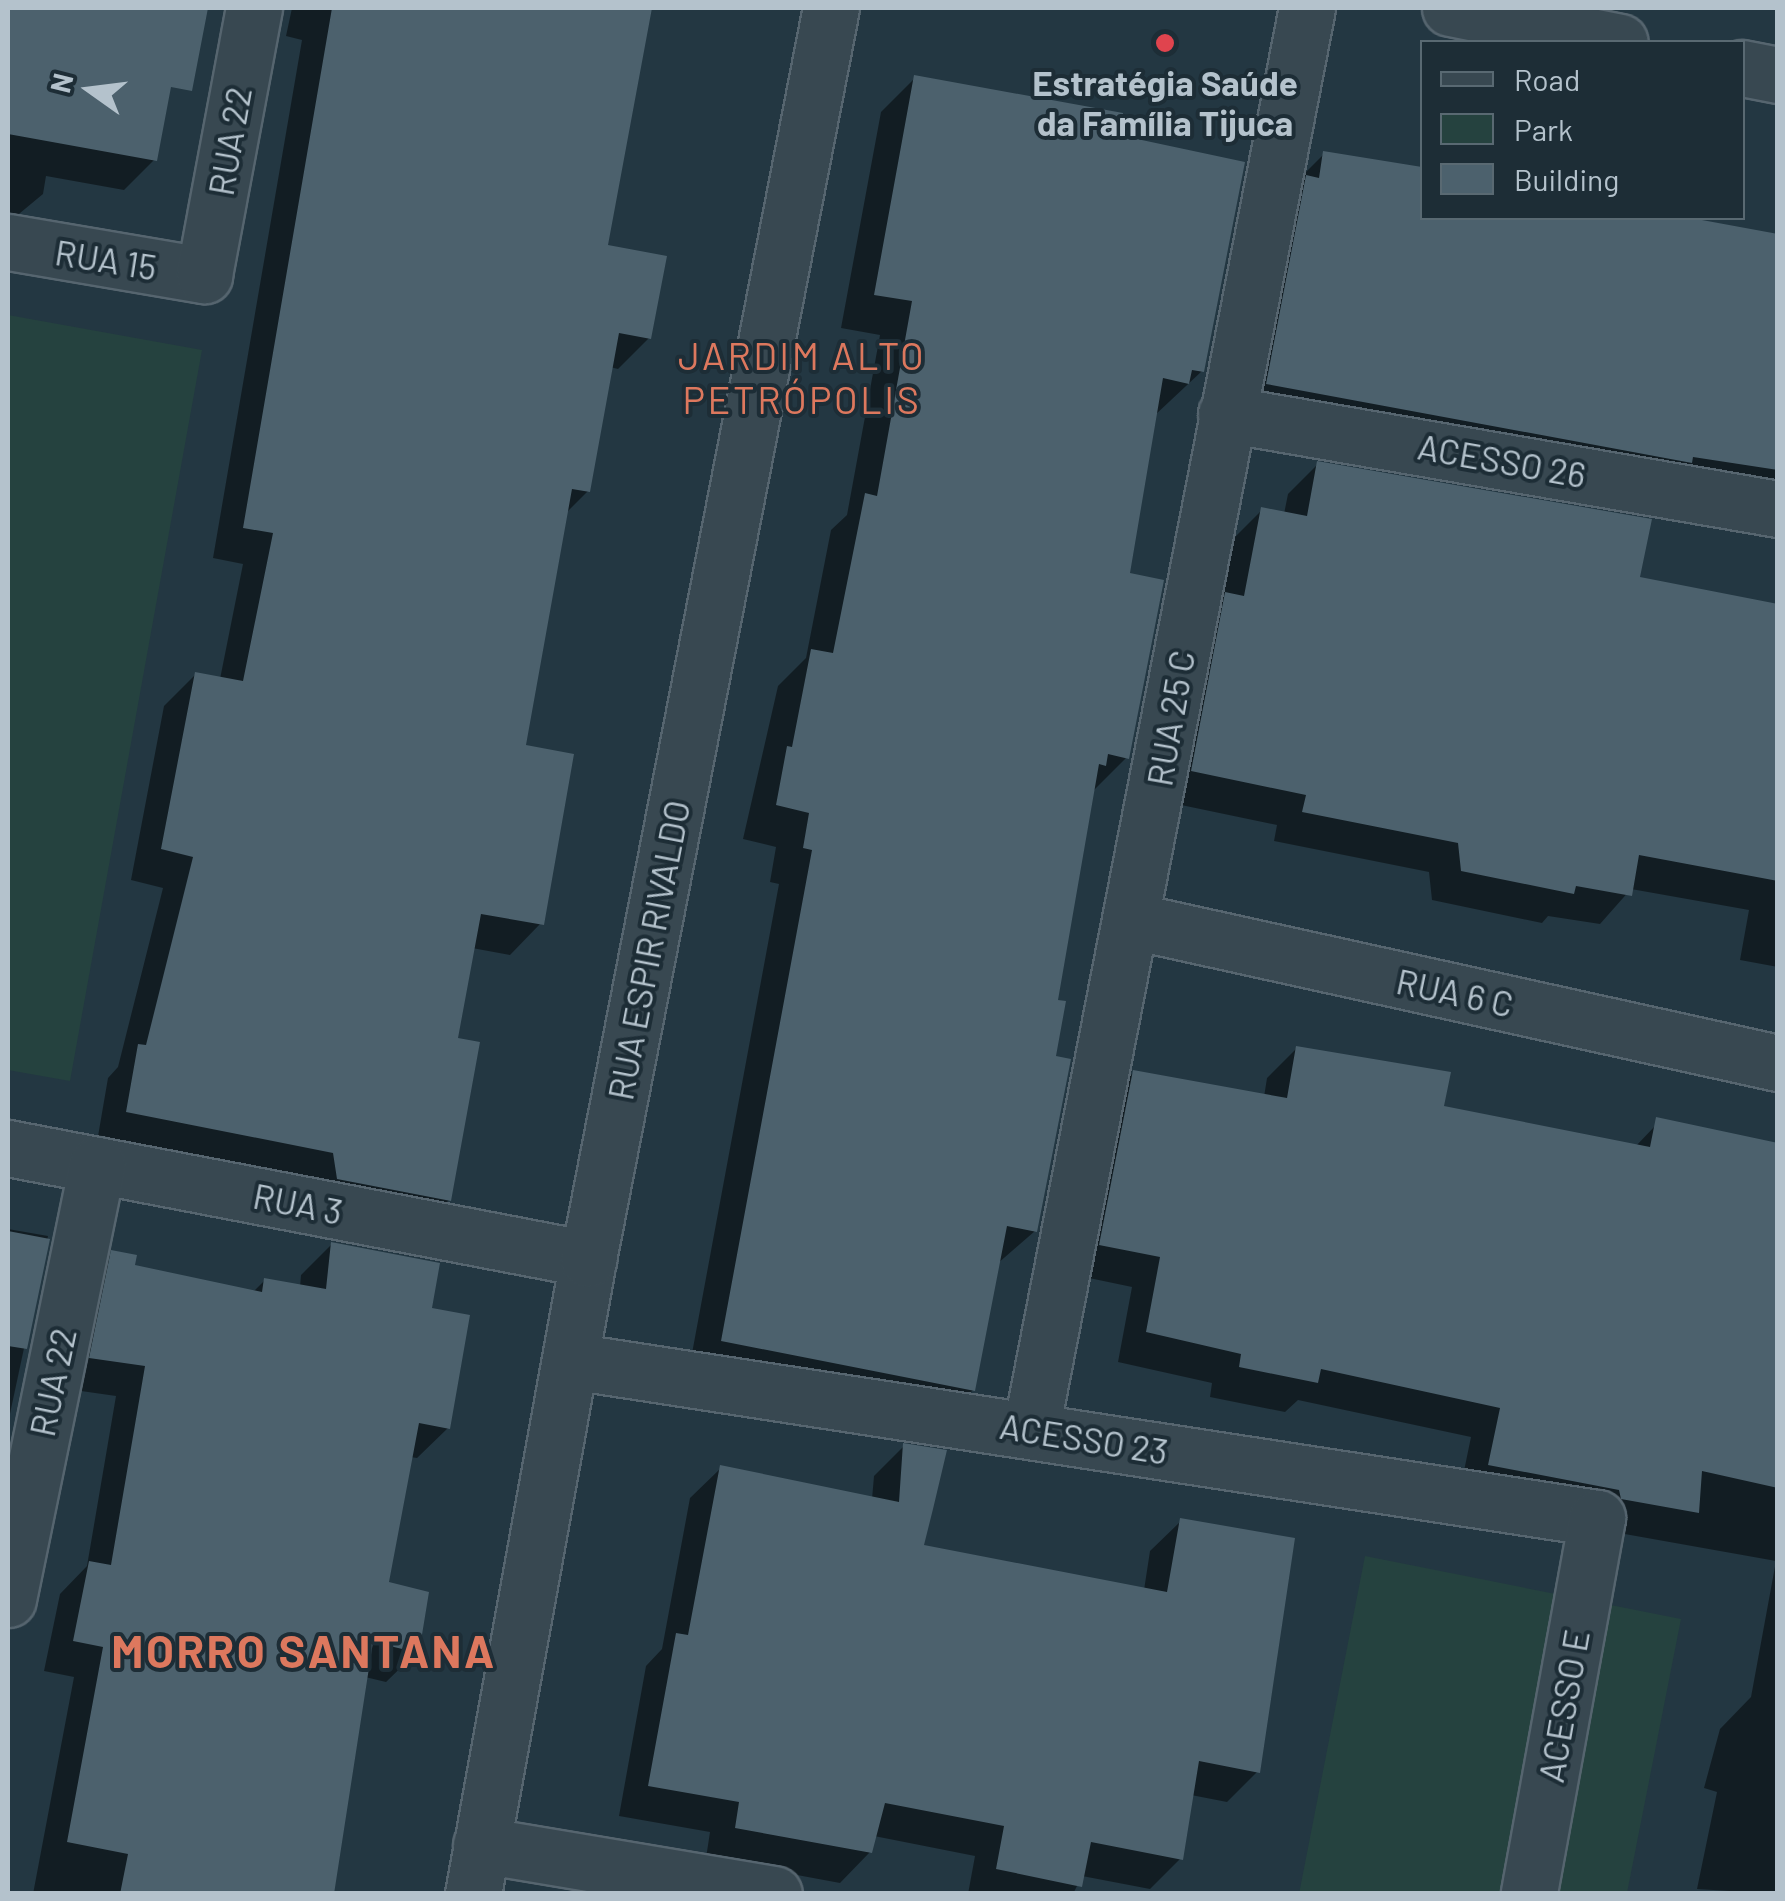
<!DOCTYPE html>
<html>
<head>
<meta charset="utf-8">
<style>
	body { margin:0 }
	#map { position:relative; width:1785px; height:1901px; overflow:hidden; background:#233742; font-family:Barlow,sans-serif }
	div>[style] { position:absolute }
	.green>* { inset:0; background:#25423f }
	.shadow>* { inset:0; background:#0007 }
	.building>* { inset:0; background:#4c616d }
	.roads { filter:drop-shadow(2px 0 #56656f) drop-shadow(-2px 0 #56656f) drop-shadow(0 2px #56656f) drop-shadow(0 -2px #56656f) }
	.minor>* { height:55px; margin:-27.5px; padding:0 27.5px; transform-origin:27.5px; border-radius:27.5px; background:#384851 }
	.tertiary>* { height:55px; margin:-27.5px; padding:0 27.5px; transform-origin:27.5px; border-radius:27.5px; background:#384851 }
	.dots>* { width:28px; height:28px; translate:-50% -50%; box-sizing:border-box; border:5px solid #1d2d36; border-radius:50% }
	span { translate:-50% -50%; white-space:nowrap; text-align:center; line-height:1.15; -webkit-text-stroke:8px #1d2d36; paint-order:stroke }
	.poi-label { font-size:35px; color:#b4c2cc; font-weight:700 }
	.street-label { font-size:35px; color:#b4c2cc }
	.neighbourhood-label { font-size:38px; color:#dd785e; letter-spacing:2.5px }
	.district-label { font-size:45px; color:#dd785e; font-weight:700; letter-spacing:2.5px }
	.frame { position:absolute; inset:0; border:10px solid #b4c2cc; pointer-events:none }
	.legend { position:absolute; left:1420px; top:40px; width:325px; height:180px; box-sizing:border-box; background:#1d2d36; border:2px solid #596972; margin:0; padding:12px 18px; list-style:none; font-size:30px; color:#b4c2cc }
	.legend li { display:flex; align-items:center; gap:20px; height:50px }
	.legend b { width:50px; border:2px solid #596972 }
	.north { position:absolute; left:40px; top:40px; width:100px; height:100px; -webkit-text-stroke:8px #1d2d36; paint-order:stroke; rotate:284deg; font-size:28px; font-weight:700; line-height:40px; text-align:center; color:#b4c2cc }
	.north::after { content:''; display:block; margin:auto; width:35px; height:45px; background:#b4c2cc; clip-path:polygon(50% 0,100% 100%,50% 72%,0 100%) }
</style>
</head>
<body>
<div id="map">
	<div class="green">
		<i style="clip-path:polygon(8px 315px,202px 350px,70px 1081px,8px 1070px)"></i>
		<i style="clip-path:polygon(1365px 1556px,1681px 1619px,1627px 1893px,1299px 1894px)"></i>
	</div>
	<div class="shadow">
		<i style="clip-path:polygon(8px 8px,184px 8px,154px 160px,124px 190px,46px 176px,43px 194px,8px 223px)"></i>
		<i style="clip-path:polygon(292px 8px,649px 8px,605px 247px,649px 338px,618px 369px,610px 367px,588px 491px,565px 514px,523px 747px,541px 923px,510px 955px,472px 948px,455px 1040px,449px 1200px,418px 1231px,97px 1142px,108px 1078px,118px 1067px,163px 888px,131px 880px,164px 706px,196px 674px,220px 679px,243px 564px,213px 558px,302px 40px,286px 36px)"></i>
		<i style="clip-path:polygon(915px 78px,1120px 138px,1202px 371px,1154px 416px,1127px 575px,1127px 757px,1093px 791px,1056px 1001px,1035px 1231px,997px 1264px,973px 1390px,939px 1424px,688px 1375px,779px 884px,770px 882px,776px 847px,743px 839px,778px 686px,806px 658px,831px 530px,847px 515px,880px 335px,841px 328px,881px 112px)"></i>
		<i style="clip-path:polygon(1324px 154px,1422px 172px,1422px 218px,1669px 218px,1778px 238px,1778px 501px,1240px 411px,1297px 181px)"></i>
		<i style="clip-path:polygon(1318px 464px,1637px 579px,1778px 608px,1778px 967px,1740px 960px,1749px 910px,1631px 889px,1600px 924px,1548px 916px,1542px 923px,1432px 900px,1429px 872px,1274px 841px,1277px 825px,1162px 801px,1196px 625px,1221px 601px,1232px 540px,1262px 510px,1284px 514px,1288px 494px)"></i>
		<i style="clip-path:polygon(1297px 1048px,1441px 1108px,1635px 1147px,1655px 1126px,1778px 1190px,1778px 1894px,1697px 1889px,1717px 1792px,1704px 1788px,1720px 1729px,1751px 1697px,1776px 1561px,1591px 1528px,1459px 1495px,1471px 1437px,1298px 1400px,1285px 1412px,1210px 1397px,1212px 1383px,1118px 1362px,1132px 1287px,1070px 1274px,1103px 1103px,1133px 1073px,1264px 1097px,1267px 1078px)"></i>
		<i style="clip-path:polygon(8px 1229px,48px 1236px,8px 1423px)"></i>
		<i style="clip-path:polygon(332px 1244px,429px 1310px,448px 1428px,417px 1458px,410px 1457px,386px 1584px,417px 1652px,386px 1682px,365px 1677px,331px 1894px,33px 1894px,74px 1677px,44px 1671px,60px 1594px,87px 1566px,116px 1396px,60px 1388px,82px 1283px,112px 1253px,132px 1267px,253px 1292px,264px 1281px,300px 1287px,301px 1275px)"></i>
		<i style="clip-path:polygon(904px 1446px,921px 1547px,1144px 1590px,1150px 1551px,1181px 1521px,1257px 1772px,1227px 1802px,1191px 1795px,1180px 1859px,1150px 1889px,1082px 1876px,1073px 1894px,968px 1894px,975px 1856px,874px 1836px,870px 1852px,840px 1883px,706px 1858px,710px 1832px,619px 1816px,646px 1666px,662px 1649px,690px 1498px,721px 1468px,872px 1499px,874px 1476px)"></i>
	</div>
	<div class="building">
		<i style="clip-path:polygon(8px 8px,208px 8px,192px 91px,171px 87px,157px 161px,8px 134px)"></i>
		<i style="clip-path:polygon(332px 8px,652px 8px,608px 245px,667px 256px,651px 339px,619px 333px,590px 492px,572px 489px,526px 745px,574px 754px,544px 925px,481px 914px,458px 1038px,480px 1042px,451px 1201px,337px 1179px,333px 1153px,126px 1112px,138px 1044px,146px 1045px,193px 857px,161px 849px,195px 672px,243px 681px,273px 533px,243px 528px)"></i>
		<i style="clip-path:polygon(914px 75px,1123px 113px,1123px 136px,1245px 162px,1204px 372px,1192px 370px,1189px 384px,1163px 378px,1130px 573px,1164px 580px,1129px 759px,1108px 754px,1106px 766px,1099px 764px,1058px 1000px,1066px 1001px,1056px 1056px,1071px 1059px,1037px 1232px,1007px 1226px,975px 1391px,721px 1341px,812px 850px,803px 848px,809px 813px,776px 805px,787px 746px,792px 747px,811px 649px,833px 653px,865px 493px,877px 496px,912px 301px,874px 295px)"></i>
		<i style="clip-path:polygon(1323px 151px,1422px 167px,1422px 218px,1691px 218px,1778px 234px,1778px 470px,1693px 457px,1692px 463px,1266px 384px,1306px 175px,1319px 178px)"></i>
		<i style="clip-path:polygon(1317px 461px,1652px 519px,1640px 577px,1778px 604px,1778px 881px,1639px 855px,1632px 896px,1576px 886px,1574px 894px,1461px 871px,1458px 843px,1302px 812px,1306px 795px,1191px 771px,1225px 592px,1244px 596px,1261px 507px,1307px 516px)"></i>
		<i style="clip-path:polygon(1296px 1046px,1451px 1072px,1444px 1106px,1650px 1147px,1656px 1117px,1778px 1143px,1778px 1488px,1702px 1471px,1699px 1513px,1621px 1499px,1619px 1490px,1488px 1465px,1500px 1408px,1321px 1369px,1318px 1383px,1239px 1367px,1241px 1354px,1146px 1332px,1160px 1257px,1099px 1245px,1133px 1070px,1287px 1098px)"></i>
		<i style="clip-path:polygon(8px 1231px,50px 1239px,27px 1349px,8px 1346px)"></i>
		<i style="clip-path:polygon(331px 1242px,440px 1263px,432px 1308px,470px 1315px,450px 1429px,419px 1423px,389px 1582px,429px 1592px,419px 1653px,373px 1642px,334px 1894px,120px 1894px,128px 1854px,67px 1842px,103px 1647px,73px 1641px,89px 1561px,111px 1565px,145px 1366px,89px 1358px,111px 1250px,137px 1255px,135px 1265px,262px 1292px,264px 1278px,326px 1289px)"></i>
		<i style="clip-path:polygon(903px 1443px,947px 1450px,933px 1509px,925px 1508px,933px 1509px,924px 1545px,1167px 1592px,1180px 1518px,1295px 1538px,1260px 1773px,1199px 1761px,1183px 1860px,1091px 1842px,1082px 1887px,996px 1869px,1004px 1826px,885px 1803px,872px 1853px,735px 1828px,739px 1802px,648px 1786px,676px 1633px,688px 1635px,720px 1465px,899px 1502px)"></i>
	</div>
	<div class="roads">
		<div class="minor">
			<i style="left:8px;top:242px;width:199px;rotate:9.6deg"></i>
			<i style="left:204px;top:275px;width:272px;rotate:-79.4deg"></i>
			<i style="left:1226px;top:414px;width:560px;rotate:9.77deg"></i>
			<i style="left:1133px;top:921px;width:660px;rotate:12.42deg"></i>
			<i style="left:8px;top:1148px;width:591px;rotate:10.83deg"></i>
			<i style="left:571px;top:1361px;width:1038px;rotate:8.7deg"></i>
			<i style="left:1597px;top:1518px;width:382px;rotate:100.3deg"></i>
			<i style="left:1031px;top:1429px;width:1448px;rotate:-79.01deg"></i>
			<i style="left:8px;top:1599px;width:443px;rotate:-78.4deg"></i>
			<i style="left:481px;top:1845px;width:297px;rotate:9.5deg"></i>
			<i style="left:473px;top:1894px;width:645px;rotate:-79.73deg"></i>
			<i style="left:588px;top:1259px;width:1274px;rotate:-79.01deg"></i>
		</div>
		<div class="tertiary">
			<i style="left:1450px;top:8px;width:173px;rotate:11.3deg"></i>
			<i style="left:1742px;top:68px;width:37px;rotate:11deg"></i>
		</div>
	</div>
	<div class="dots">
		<i style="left:1165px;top:43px;background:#e0444e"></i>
	</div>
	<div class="poi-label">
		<span style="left:1165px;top:102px">Estratégia Saúde<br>da Família Tijuca</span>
	</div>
	<div class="street-label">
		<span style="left:229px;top:141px;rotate:-80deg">RUA 22</span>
		<span style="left:106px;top:259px;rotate:9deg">RUA 15</span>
		<span style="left:1502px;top:460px;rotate:10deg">ACESSO 26</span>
		<span style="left:1170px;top:718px;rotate:-80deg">RUA 25 C</span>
		<span style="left:648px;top:950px;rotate:-79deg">RUA ESPIR RIVALDO</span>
		<span style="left:1455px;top:992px;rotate:12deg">RUA 6 C</span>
		<span style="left:298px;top:1203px;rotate:11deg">RUA 3</span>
		<span style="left:52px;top:1382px;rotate:-78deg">RUA 22</span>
		<span style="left:1084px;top:1438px;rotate:9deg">ACESSO 23</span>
		<span style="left:1563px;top:1706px;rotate:-80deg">ACESSO E</span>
	</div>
	<div class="neighbourhood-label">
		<span style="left:802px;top:378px">JARDIM ALTO<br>PETRÓPOLIS</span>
	</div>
	<div class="district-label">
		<span style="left:304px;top:1651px">MORRO SANTANA</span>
	</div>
	<div class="frame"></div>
	<ul class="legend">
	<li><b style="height:12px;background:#384851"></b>Road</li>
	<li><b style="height:28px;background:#25423f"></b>Park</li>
	<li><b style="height:28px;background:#4c616d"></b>Building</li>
	</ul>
	<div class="north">N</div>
</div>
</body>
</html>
